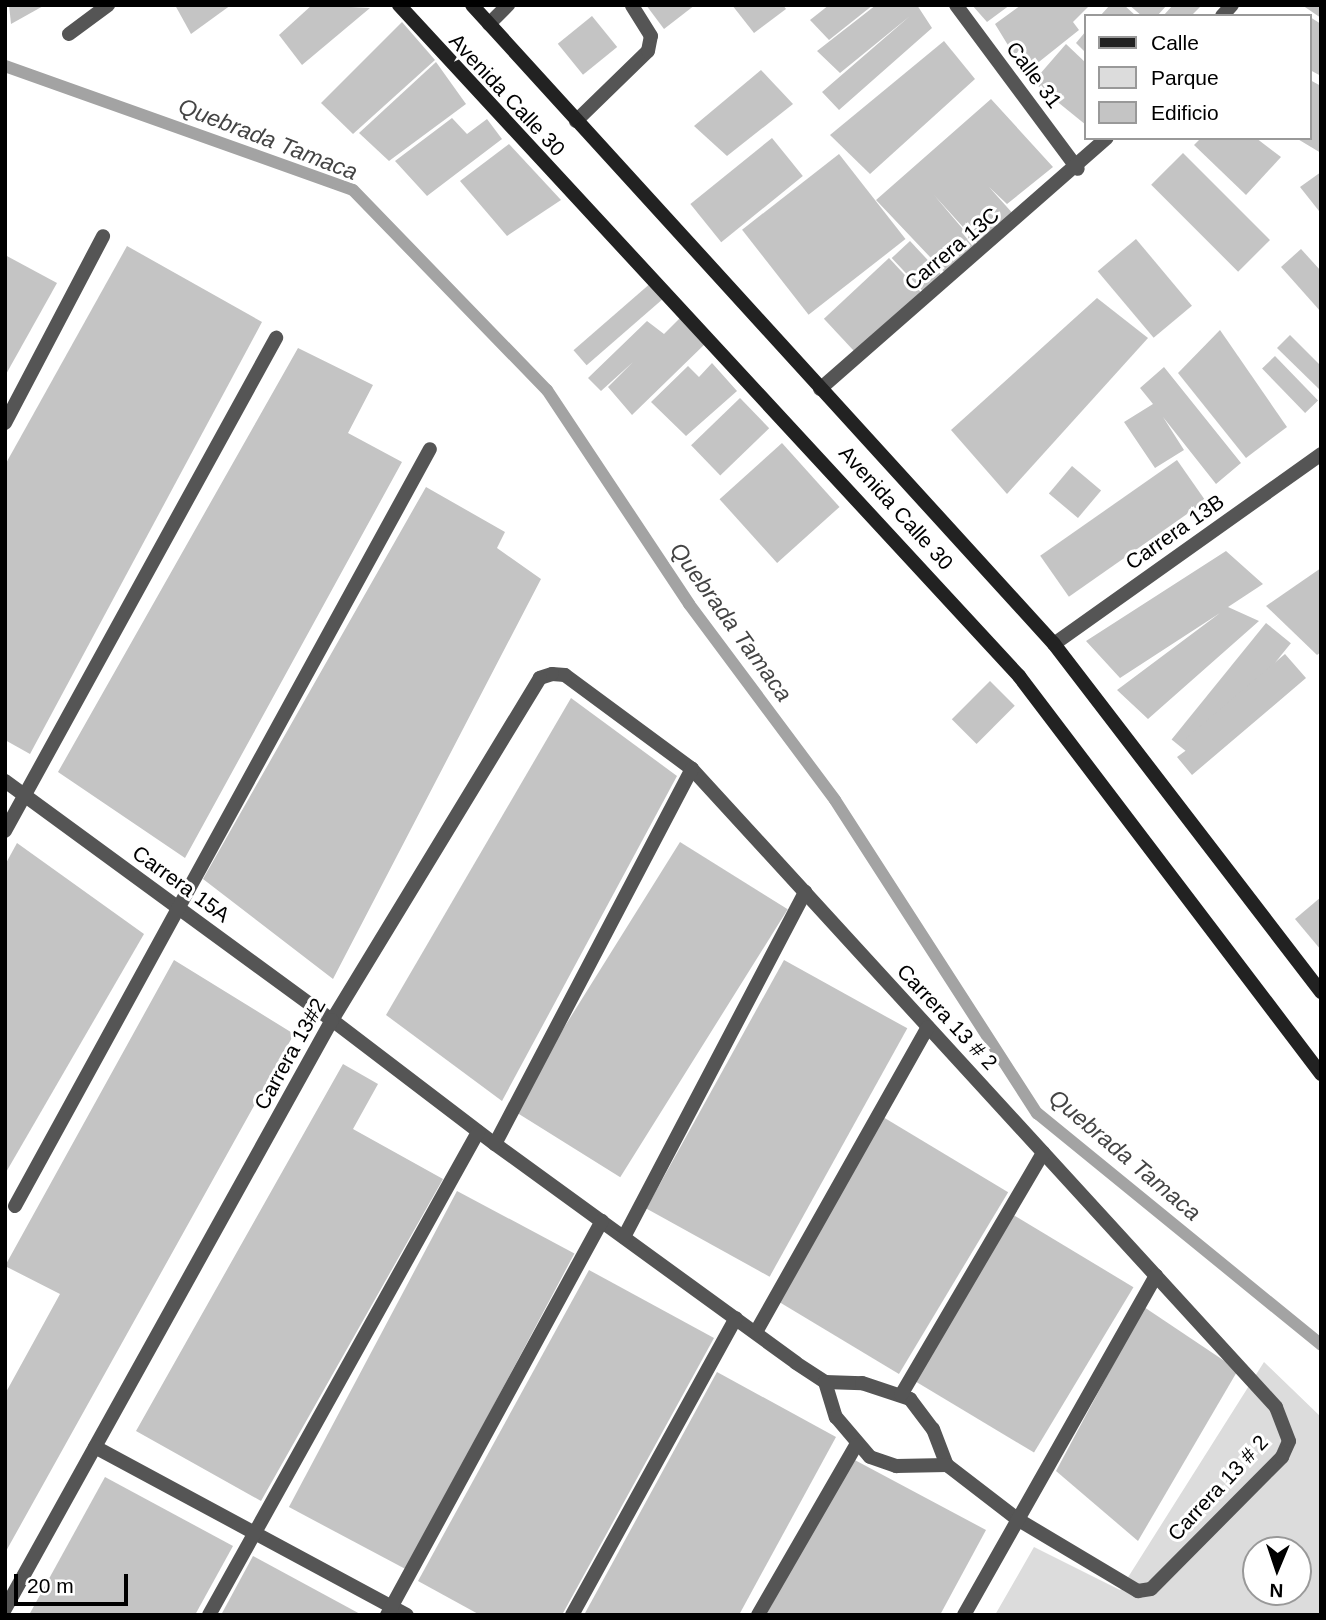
<!DOCTYPE html>
<html>
<head>
<meta charset="utf-8">
<style>
	body { margin:0 }
	#map { position:relative; width:1326px; height:1620px; overflow:hidden; background:#fff; font-family:Helvetica,sans-serif }
	div>[style] { position:absolute }
	.green>* { inset:0; background:#dcdcdc }
	.stream>* { height:12px; margin:-6px; padding:0 6px; transform-origin:6px; border-radius:6px; background:#a3a3a3 }
	.building>* { inset:0; background:#c4c4c4; transform-origin:0 0 }
	.lane>* { height:14px; margin:-7px; padding:0 7px; transform-origin:7px; border-radius:7px; background:#555 }
	.street>* { height:14px; margin:-7px; padding:0 7px; transform-origin:7px; border-radius:7px; background:#555 }
	.secondary>* { height:14px; margin:-7px; padding:0 7px; transform-origin:7px; border-radius:7px; background:#222 }
	span { translate:-50% -50%; white-space:nowrap; text-align:center; line-height:1.15; -webkit-text-stroke:6px #fff; paint-order:stroke }
	.street-label { font-size:21px; color:#000 }
	.water-label { font-size:23px; color:#444; font-style:italic }
	.frame { position:absolute; inset:0; border:7px solid #000; pointer-events:none }
	.legend { position:absolute; left:1084px; top:14px; width:228px; height:126px; box-sizing:border-box; background:#fff; border:2px solid #999; margin:0; padding:9px 12px; list-style:none; font-size:21px; color:#000 }
	.legend li { display:flex; align-items:center; gap:14px; height:35px }
	.legend b { width:35px; border:2px solid #999 }
	.north { position:absolute; left:1242px; top:1536px; width:70px; height:70px; box-sizing:border-box; background:#fff; border:2px solid #999; border-radius:50%; rotate:182deg; font-size:19px; font-weight:700; line-height:28px; text-align:center; color:#000 }
	.north::after { content:''; display:block; margin:auto; width:24px; height:32px; background:#000; clip-path:polygon(50% 0,100% 100%,50% 72%,0 100%) }
	.scale { position:absolute; left:14px; top:1574px; width:114px; height:32px; box-sizing:border-box; border:4px solid #000; border-top:0; padding-left:9px; font-size:21px; line-height:24px; white-space:nowrap; color:#000; -webkit-text-stroke:5px #fff; paint-order:stroke }
</style>
</head>
<body>
<div id="map">
	<div class="green">
		<i style="clip-path:polygon(evenodd,1264px 1362px,1321px 1417px,1321px 1615px,995px 1615px,1034px 1547px,1120px 1590px,1264px 1362px,1256px 1550px,1298px 1550px,1298px 1592px,1256px 1592px,1256px 1550px)"></i>
	</div>
	<div class="stream">
		<i style="left:5px;top:66px;width:369px;rotate:19.6deg"></i>
		<i style="left:353px;top:190px;width:279px;rotate:45.9deg"></i>
		<i style="left:547px;top:390px;width:257px;rotate:56.4deg"></i>
		<i style="left:689px;top:604px;width:244px;rotate:53.3deg"></i>
		<i style="left:835px;top:800px;width:373px;rotate:57.2deg"></i>
		<i style="left:1037px;top:1113px;width:367px;rotate:39.2deg"></i>
	</div>
	<div class="building">
		<i style="clip-path:polygon(9px 5px,45px 5px,11px 24px)"></i>
		<i style="clip-path:polygon(175px 5px,231px 5px,191px 34px)"></i>
		<i style="clip-path:polygon(312px 5px,370px 8px,302px 65px,279px 35px)"></i>
		<i style="clip-path:polygon(646px 5px,695px 5px,664px 29px)"></i>
		<i style="clip-path:polygon(732px 5px,783px 5px,786px 9px,754px 33px)"></i>
		<i style="clip-path:polygon(829px 5px,873px 5px,829px 40px,810px 20px)"></i>
		<i style="clip-path:polygon(876px 5px,917px 5px,932px 28px,839px 110px,822px 92px,910px 16px,840px 73px,817px 51px)"></i>
		<i style="clip-path:polygon(972px 5px,1010px 5px,987px 22px)"></i>
		<i style="clip-path:polygon(1021px 5px,1090px 5px,1073px 22px,1079px 30px,1025px 73px,995px 24px)"></i>
		<i style="clip-path:polygon(1110px 5px,1124px 5px,1136px 16px,1100px 16px)"></i>
		<i style="clip-path:polygon(1129px 5px,1167px 5px,1157px 16px,1142px 16px)"></i>
		<i style="clip-path:polygon(1173px 5px,1197px 5px,1200px 7px,1191px 16px,1163px 16px)"></i>
		<i style="clip-path:polygon(1302px 5px,1321px 5px,1321px 18px)"></i>
		<i style="left:592px;top:16px;width:40px;height:44px;rotate:51deg"></i>
		<i style="clip-path:polygon(1310px 17px,1321px 24px,1321px 76px,1310px 70px)"></i>
		<i style="clip-path:polygon(402px 22px,435px 60px,353px 134px,321px 103px)"></i>
		<i style="clip-path:polygon(1086px 31px,1086px 53px,1076px 43px)"></i>
		<i style="clip-path:polygon(944px 41px,975px 79px,870px 174px,830px 135px)"></i>
		<i style="clip-path:polygon(1066px 44px,1086px 63px,1086px 125px,1033px 82px)"></i>
		<i style="clip-path:polygon(436px 62px,466px 104px,389px 161px,359px 133px)"></i>
		<i style="clip-path:polygon(761px 70px,793px 104px,727px 156px,694px 126px)"></i>
		<i style="clip-path:polygon(1310px 80px,1321px 86px,1321px 153px,1296px 138px,1310px 138px)"></i>
		<i style="clip-path:polygon(991px 99px,1053px 167px,1007px 204px,989px 187px,1015px 216px,982px 248px,934px 195px,979px 248px,948px 276px,876px 200px)"></i>
		<i style="clip-path:polygon(452px 118px,467px 134px,487px 119px,502px 139px,427px 196px,395px 161px)"></i>
		<i style="left:772px;top:138px;width:49px;height:105px;rotate:51deg"></i>
		<i style="clip-path:polygon(1201px 138px,1256px 138px,1281px 157px,1246px 195px,1194px 145px)"></i>
		<i style="clip-path:polygon(509px 144px,561px 200px,507px 236px,460px 181px)"></i>
		<i style="left:1183px;top:153px;width:123px;height:45px;rotate:45deg"></i>
		<i style="left:839px;top:154px;width:108px;height:123px;rotate:52deg"></i>
		<i style="clip-path:polygon(1321px 172px,1321px 209px,1319px 211px,1300px 187px)"></i>
		<i style="left:1136px;top:239px;width:87px;height:50px;rotate:50deg"></i>
		<i style="left:910px;top:241px;width:51px;height:25px;rotate:47deg"></i>
		<i style="clip-path:polygon(127px 246px,262px 322px,30px 754px,5px 740px,5px 465px)"></i>
		<i style="clip-path:polygon(1301px 249px,1321px 271px,1321px 312px,1281px 267px)"></i>
		<i style="clip-path:polygon(5px 255px,57px 283px,5px 376px)"></i>
		<i style="left:889px;top:258px;width:52px;height:89px;rotate:47deg"></i>
		<i style="left:652px;top:282px;width:20px;height:104px;rotate:49deg"></i>
		<i style="clip-path:polygon(1097px 298px,1148px 338px,1007px 494px,951px 430px)"></i>
		<i style="clip-path:polygon(683px 315px,707px 342px,632px 415px,608px 387px,633px 362px,601px 391px,588px 378px,647px 321px,664px 334px)"></i>
		<i style="clip-path:polygon(1220px 330px,1287px 427px,1246px 458px,1178px 373px)"></i>
		<i style="clip-path:polygon(1290px 335px,1321px 366px,1321px 391px,1277px 348px)"></i>
		<i style="clip-path:polygon(298px 348px,373px 385px,348px 433px,402px 462px,185px 858px,58px 772px)"></i>
		<i style="left:1275px;top:356px;width:62px;height:18px;rotate:46deg"></i>
		<i style="clip-path:polygon(712px 363px,737px 391px,686px 436px,651px 402px,688px 366px,699px 377px)"></i>
		<i style="clip-path:polygon(1164px 367px,1241px 463px,1216px 484px,1163px 417px,1184px 450px,1155px 468px,1124px 422px,1153px 404px,1140px 388px)"></i>
		<i style="left:740px;top:398px;width:42px;height:68px;rotate:46deg"></i>
		<i style="left:782px;top:443px;width:86px;height:84px;rotate:48deg"></i>
		<i style="left:1177px;top:460px;width:50px;height:167px;rotate:55deg"></i>
		<i style="left:1072px;top:466px;width:38px;height:36px;rotate:40deg"></i>
		<i style="clip-path:polygon(426px 487px,505px 532px,497px 548px,541px 579px,333px 979px,203px 879px)"></i>
		<i style="clip-path:polygon(1226px 551px,1263px 584px,1228px 607px,1259px 621px,1148px 719px,1117px 690px,1220px 613px,1120px 678px,1086px 641px)"></i>
		<i style="clip-path:polygon(1321px 568px,1321px 652px,1317px 655px,1266px 606px)"></i>
		<i style="left:1266px;top:623px;width:32px;height:150px;rotate:39deg"></i>
		<i style="clip-path:polygon(1285px 654px,1306px 678px,1192px 775px,1177px 757px,1192px 746px,1184px 740px)"></i>
		<i style="left:990px;top:681px;width:35px;height:54px;rotate:45deg"></i>
		<i style="clip-path:polygon(571px 698px,677px 776px,502px 1101px,386px 1015px)"></i>
		<i style="left:680px;top:842px;width:127px;height:316px;rotate:32deg"></i>
		<i style="clip-path:polygon(17px 843px,144px 934px,5px 1174px,5px 865px)"></i>
		<i style="clip-path:polygon(1321px 897px,1321px 950px,1295px 919px)"></i>
		<i style="clip-path:polygon(174px 960px,294px 1034px,5px 1553px,5px 1394px,60px 1294px,5px 1266px)"></i>
		<i style="left:784px;top:960px;width:141px;height:284px;rotate:29deg"></i>
		<i style="clip-path:polygon(343px 1064px,378px 1084px,353px 1129px,443px 1179px,261px 1501px,136px 1431px)"></i>
		<i style="left:883px;top:1117px;width:146px;height:212px;rotate:31deg"></i>
		<i style="left:457px;top:1191px;width:133px;height:358px;rotate:28deg"></i>
		<i style="left:1010px;top:1213px;width:144px;height:193px;rotate:31deg"></i>
		<i style="clip-path:polygon(589px 1270px,714px 1338px,562px 1615px,480px 1615px,418px 1581px)"></i>
		<i style="clip-path:polygon(1144px 1307px,1238px 1370px,1138px 1541px,1056px 1471px)"></i>
		<i style="clip-path:polygon(717px 1372px,836px 1437px,739px 1615px,584px 1615px)"></i>
		<i style="clip-path:polygon(851px 1458px,986px 1530px,940px 1615px,766px 1615px)"></i>
		<i style="clip-path:polygon(105px 1477px,233px 1546px,195px 1615px,29px 1615px)"></i>
		<i style="clip-path:polygon(253px 1556px,362px 1615px,221px 1615px)"></i>
	</div>
	<div class="lane">
		<i style="left:489px;top:24px;width:27px;rotate:-45deg"></i>
		<i style="left:69px;top:34px;width:49px;rotate:-36.6deg"></i>
		<i style="left:576px;top:121px;width:100px;rotate:-44.2deg"></i>
		<i style="left:648px;top:51px;width:15px;rotate:-79deg"></i>
		<i style="left:651px;top:36px;width:36px;rotate:-122deg"></i>
	</div>
	<div class="street">
		<i style="left:956px;top:5px;width:204px;rotate:53.4deg"></i>
		<i style="left:1222px;top:16px;width:15px;rotate:-48deg"></i>
		<i style="left:820px;top:389px;width:381px;rotate:-41.2deg"></i>
		<i style="left:5px;top:423px;width:211px;rotate:-62.3deg"></i>
		<i style="left:1054px;top:644px;width:328px;rotate:-35.4deg"></i>
		<i style="left:5px;top:781px;width:405px;rotate:36.2deg"></i>
		<i style="left:332px;top:1020px;width:205px;rotate:37.3deg"></i>
		<i style="left:495px;top:1144px;width:372px;rotate:36deg"></i>
		<i style="left:796px;top:1363px;width:35px;rotate:33deg"></i>
		<i style="left:825px;top:1382px;width:37px;rotate:2deg"></i>
		<i style="left:862px;top:1383px;width:51px;rotate:18.4deg"></i>
		<i style="left:910px;top:1399px;width:38px;rotate:53deg"></i>
		<i style="left:933px;top:1429px;width:39px;rotate:69deg"></i>
		<i style="left:947px;top:1465px;width:88px;rotate:37.6deg"></i>
		<i style="left:1017px;top:1519px;width:141px;rotate:30.8deg"></i>
		<i style="left:1138px;top:1591px;width:13px;rotate:-9deg"></i>
		<i style="left:1151px;top:1589px;width:186px;rotate:-45.2deg"></i>
		<i style="left:1282px;top:1457px;width:17px;rotate:-66deg"></i>
		<i style="left:1289px;top:1441px;width:36px;rotate:-111deg"></i>
		<i style="left:1276px;top:1407px;width:865px;rotate:-132.47deg"></i>
		<i style="left:692px;top:769px;width:158px;rotate:-143.5deg"></i>
		<i style="left:565px;top:675px;width:13px;rotate:-176deg"></i>
		<i style="left:552px;top:674px;width:13px;rotate:162deg"></i>
		<i style="left:540px;top:678px;width:400px;rotate:121.3deg"></i>
		<i style="left:332px;top:1020px;width:674px;rotate:119.04deg"></i>
		<i style="left:5px;top:831px;width:563px;rotate:-61.2deg"></i>
		<i style="left:495px;top:1144px;width:424px;rotate:-62.3deg"></i>
		<i style="left:15px;top:1206px;width:863px;rotate:-61.27deg"></i>
		<i style="left:624px;top:1237px;width:390px;rotate:-62.3deg"></i>
		<i style="left:756px;top:1332px;width:350px;rotate:-60.6deg"></i>
		<i style="left:825px;top:1382px;width:37px;rotate:73deg"></i>
		<i style="left:836px;top:1417px;width:52px;rotate:49.6deg"></i>
		<i style="left:870px;top:1457px;width:28px;rotate:19deg"></i>
		<i style="left:896px;top:1466px;width:51px;rotate:-1.1deg"></i>
		<i style="left:901px;top:1395px;width:281px;rotate:-59.6deg"></i>
		<i style="left:95px;top:1447px;width:354px;rotate:28.3deg"></i>
		<i style="left:209px;top:1615px;width:553px;rotate:-60.88deg"></i>
		<i style="left:387px;top:1615px;width:449px;rotate:-61.4deg"></i>
		<i style="left:572px;top:1615px;width:339px;rotate:-61.1deg"></i>
		<i style="left:758px;top:1615px;width:196px;rotate:-60deg"></i>
		<i style="left:964px;top:1615px;width:390px;rotate:-60.5deg"></i>
	</div>
	<div class="secondary">
		<i style="left:399px;top:5px;width:914px;rotate:47.26deg"></i>
		<i style="left:1019px;top:676px;width:500px;rotate:52.8deg"></i>
		<i style="left:472px;top:5px;width:864px;rotate:47.67deg"></i>
		<i style="left:1054px;top:644px;width:439px;rotate:52.5deg"></i>
	</div>
	<div class="street-label">
		<span style="left:1034px;top:75px;rotate:53deg">Calle 31</span>
		<span style="left:507px;top:95px;rotate:47deg">Avenida Calle 30</span>
		<span style="left:952px;top:249px;rotate:-40deg">Carrera 13C</span>
		<span style="left:896px;top:508px;rotate:48deg">Avenida Calle 30</span>
		<span style="left:1175px;top:532px;rotate:-35deg">Carrera 13B</span>
		<span style="left:181px;top:884px;rotate:36deg">Carrera 15A</span>
		<span style="left:947px;top:1017px;rotate:47deg">Carrera 13 # 2</span>
		<span style="left:290px;top:1054px;rotate:-61deg">Carrera 13#2</span>
		<span style="left:1218px;top:1488px;rotate:-47deg">Carrera 13 # 2</span>
	</div>
	<div class="water-label">
		<span style="left:268px;top:139px;rotate:21deg">Quebrada Tamaca</span>
		<span style="left:731px;top:622px;rotate:54deg">Quebrada Tamaca</span>
		<span style="left:1125px;top:1155px;rotate:40deg">Quebrada Tamaca</span>
	</div>
	<div class="frame"></div>
	<ul class="legend">
	<li><b style="height:9px;background:#222"></b>Calle</li>
	<li><b style="height:19px;background:#dcdcdc"></b>Parque</li>
	<li><b style="height:19px;background:#c4c4c4"></b>Edificio</li>
	</ul>
	<div class="north">N</div>
	<div class="scale">20 m</div>
</div>
</body>
</html>
